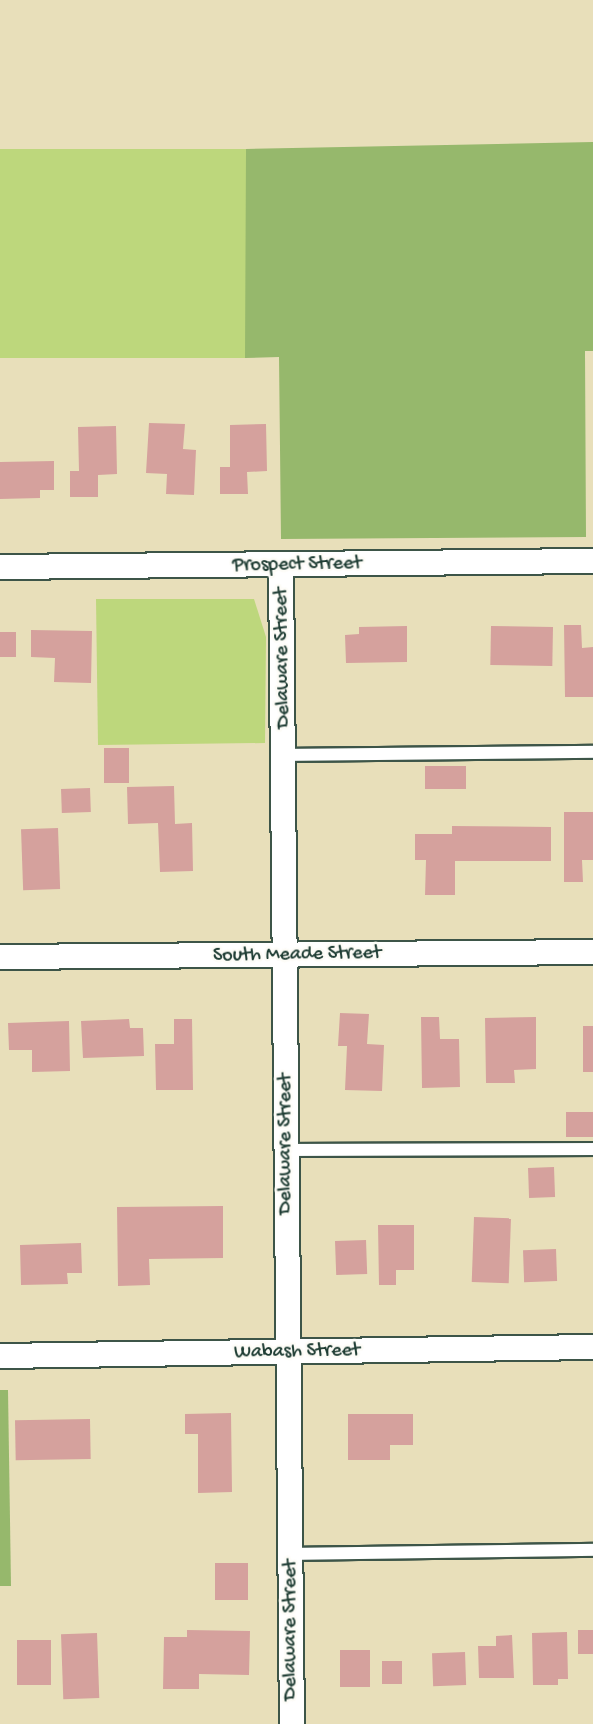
<!DOCTYPE html>
<html>
<head>
<meta charset="utf-8">
<style>
	body { margin:0 }
	#map { position:relative; width:593px; height:1724px; overflow:hidden; background:#e8dfba; font-family:"Gochi Hand",sans-serif }
	div>[style] { position:absolute }
	.green>* { inset:0; background:#bdd77c; transform-origin:0 0 }
	.forest>* { inset:0; background:#96b86c }
	.building>* { inset:0; background:#d5a19d; transform-origin:0 0 }
	.roads { filter:drop-shadow(2px 0 #3d5548) drop-shadow(-2px 0 #3d5548) drop-shadow(0 2px #3d5548) drop-shadow(0 -2px #3d5548) }
	.service>* { height:12px; margin:-6px; padding:0 6px; transform-origin:6px; border-radius:6px; background:#fff }
	.minor>* { height:24px; margin:-12px; padding:0 12px; transform-origin:12px; border-radius:12px; background:#fff }
	span { translate:-50% -50%; white-space:nowrap; text-align:center; line-height:1.15; -webkit-text-stroke:5px #fdfcf7; paint-order:stroke }
	.street-label { font-size:20px; color:#1f3d34 }
</style>
</head>
<body>
<div id="map">
	<div class="green">
		<i style="left:246px;top:149px;width:209px;height:246px;rotate:90deg"></i>
		<i style="clip-path:polygon(96px 599px,254px 599px,266px 637px,265px 743px,98px 745px)"></i>
	</div>
	<div class="forest">
		<i style="clip-path:polygon(593px 142px,593px 351px,585px 351px,586px 537px,281px 539px,279px 357px,245px 358px,246px 149px)"></i>
		<i style="clip-path:polygon(0 1390px,8px 1390px,11px 1586px,0 1586px)"></i>
	</div>
	<div class="building">
		<i style="clip-path:polygon(149px 423px,185px 424px,183px 449px,196px 450px,194px 495px,166px 494px,167px 474px,146px 473px)"></i>
		<i style="clip-path:polygon(266px 424px,267px 471px,247px 472px,248px 494px,220px 494px,220px 467px,230px 467px,230px 425px)"></i>
		<i style="clip-path:polygon(116px 426px,117px 474px,98px 475px,98px 497px,70px 497px,70px 471px,79px 471px,78px 427px)"></i>
		<i style="clip-path:polygon(54px 461px,54px 490px,40px 490px,40px 498px,0 499px,0 462px)"></i>
		<i style="clip-path:polygon(564px 625px,581px 625px,582px 648px,593px 647px,593px 697px,565px 697px)"></i>
		<i style="clip-path:polygon(407px 626px,407px 662px,346px 663px,345px 635px,359px 634px,359px 627px)"></i>
		<i style="left:491px;top:626px;width:62px;height:39px;rotate:1deg"></i>
		<i style="clip-path:polygon(31px 630px,92px 631px,91px 683px,54px 682px,55px 658px,31px 657px)"></i>
		<i style="left:0;top:632px;width:16px;height:25px"></i>
		<i style="left:104px;top:748px;width:25px;height:35px"></i>
		<i style="left:466px;top:766px;width:23px;height:41px;rotate:90deg"></i>
		<i style="clip-path:polygon(174px 786px,175px 824px,192px 823px,193px 871px,160px 872px,158px 823px,128px 824px,127px 787px)"></i>
		<i style="left:90px;top:788px;width:24px;height:29px;rotate:88deg"></i>
		<i style="clip-path:polygon(564px 812px,593px 812px,593px 860px,582px 860px,583px 882px,564px 882px)"></i>
		<i style="clip-path:polygon(452px 826px,551px 827px,551px 861px,455px 861px,455px 895px,425px 895px,426px 860px,415px 860px,415px 834px,452px 834px)"></i>
		<i style="left:58px;top:828px;width:61px;height:37px;rotate:88deg"></i>
		<i style="clip-path:polygon(340px 1013px,369px 1014px,367px 1044px,384px 1045px,382px 1091px,345px 1090px,347px 1046px,338px 1046px)"></i>
		<i style="clip-path:polygon(421px 1017px,439px 1017px,440px 1039px,459px 1039px,460px 1087px,422px 1088px)"></i>
		<i style="clip-path:polygon(536px 1017px,536px 1069px,514px 1070px,515px 1083px,486px 1083px,485px 1018px)"></i>
		<i style="clip-path:polygon(129px 1019px,130px 1028px,143px 1028px,144px 1056px,83px 1058px,81px 1021px)"></i>
		<i style="clip-path:polygon(174px 1019px,192px 1019px,193px 1090px,156px 1090px,155px 1044px,174px 1044px)"></i>
		<i style="clip-path:polygon(69px 1021px,70px 1071px,32px 1072px,32px 1050px,9px 1050px,8px 1023px)"></i>
		<i style="left:583px;top:1026px;width:10px;height:46px"></i>
		<i style="left:566px;top:1112px;width:27px;height:25px"></i>
		<i style="left:554px;top:1167px;width:30px;height:26px;rotate:88deg"></i>
		<i style="clip-path:polygon(223px 1206px,223px 1258px,149px 1259px,150px 1285px,118px 1286px,117px 1207px)"></i>
		<i style="left:474px;top:1217px;width:37px;height:65px;rotate:2deg"></i>
		<i style="clip-path:polygon(378px 1225px,414px 1225px,414px 1270px,396px 1270px,396px 1285px,379px 1285px)"></i>
		<i style="left:366px;top:1240px;width:34px;height:31px;rotate:88deg"></i>
		<i style="clip-path:polygon(81px 1243px,82px 1273px,67px 1273px,68px 1284px,21px 1285px,20px 1245px)"></i>
		<i style="left:556px;top:1249px;width:32px;height:33px;rotate:88deg"></i>
		<i style="clip-path:polygon(231px 1413px,232px 1492px,198px 1493px,198px 1434px,185px 1434px,185px 1414px)"></i>
		<i style="clip-path:polygon(348px 1414px,413px 1414px,413px 1445px,390px 1445px,390px 1460px,348px 1460px)"></i>
		<i style="left:90px;top:1419px;width:40px;height:75px;rotate:89deg"></i>
		<i style="left:215px;top:1563px;width:33px;height:37px"></i>
		<i style="clip-path:polygon(187px 1630px,250px 1631px,249px 1675px,199px 1674px,199px 1689px,163px 1689px,164px 1637px,187px 1637px)"></i>
		<i style="left:578px;top:1630px;width:15px;height:24px"></i>
		<i style="clip-path:polygon(567px 1632px,568px 1679px,558px 1679px,558px 1685px,533px 1685px,532px 1633px)"></i>
		<i style="left:97px;top:1633px;width:65px;height:36px;rotate:88deg"></i>
		<i style="clip-path:polygon(512px 1635px,514px 1678px,479px 1678px,478px 1646px,496px 1646px,496px 1636px)"></i>
		<i style="left:51px;top:1640px;width:45px;height:34px;rotate:90deg"></i>
		<i style="left:340px;top:1650px;width:30px;height:37px"></i>
		<i style="left:465px;top:1652px;width:33px;height:33px;rotate:88deg"></i>
		<i style="left:382px;top:1661px;width:20px;height:23px"></i>
	</div>
	<div class="roads">
		<div class="service">
			<i style="left:284px;top:755px;width:309px;rotate:-0.6deg"></i>
			<i style="left:285px;top:1150px;width:308px;rotate:-0.2deg"></i>
			<i style="left:291px;top:1554px;width:302px;rotate:-0.8deg"></i>
		</div>
		<div class="minor">
			<i style="left:281px;top:565px;width:1159px;rotate:89.46deg"></i>
			<i style="left:0;top:567px;width:593px;rotate:-0.58deg"></i>
			<i style="left:0;top:957px;width:593px;rotate:-0.48deg"></i>
			<i style="left:0;top:1356px;width:593px;rotate:-0.87deg"></i>
		</div>
	</div>
	<div class="street-label">
		<span style="left:297px;top:565px;rotate:-1deg">Prospect Street</span>
		<span style="left:283px;top:658px;rotate:-91deg">Delaware Street</span>
		<span style="left:297px;top:955px;rotate:-1deg">South Meade Street</span>
		<span style="left:286px;top:1144px;rotate:-90deg">Delaware Street</span>
		<span style="left:297px;top:1352px;rotate:-1deg">Wabash Street</span>
		<span style="left:291px;top:1630px;rotate:-90deg">Delaware Street</span>
	</div>
</div>
</body>
</html>
